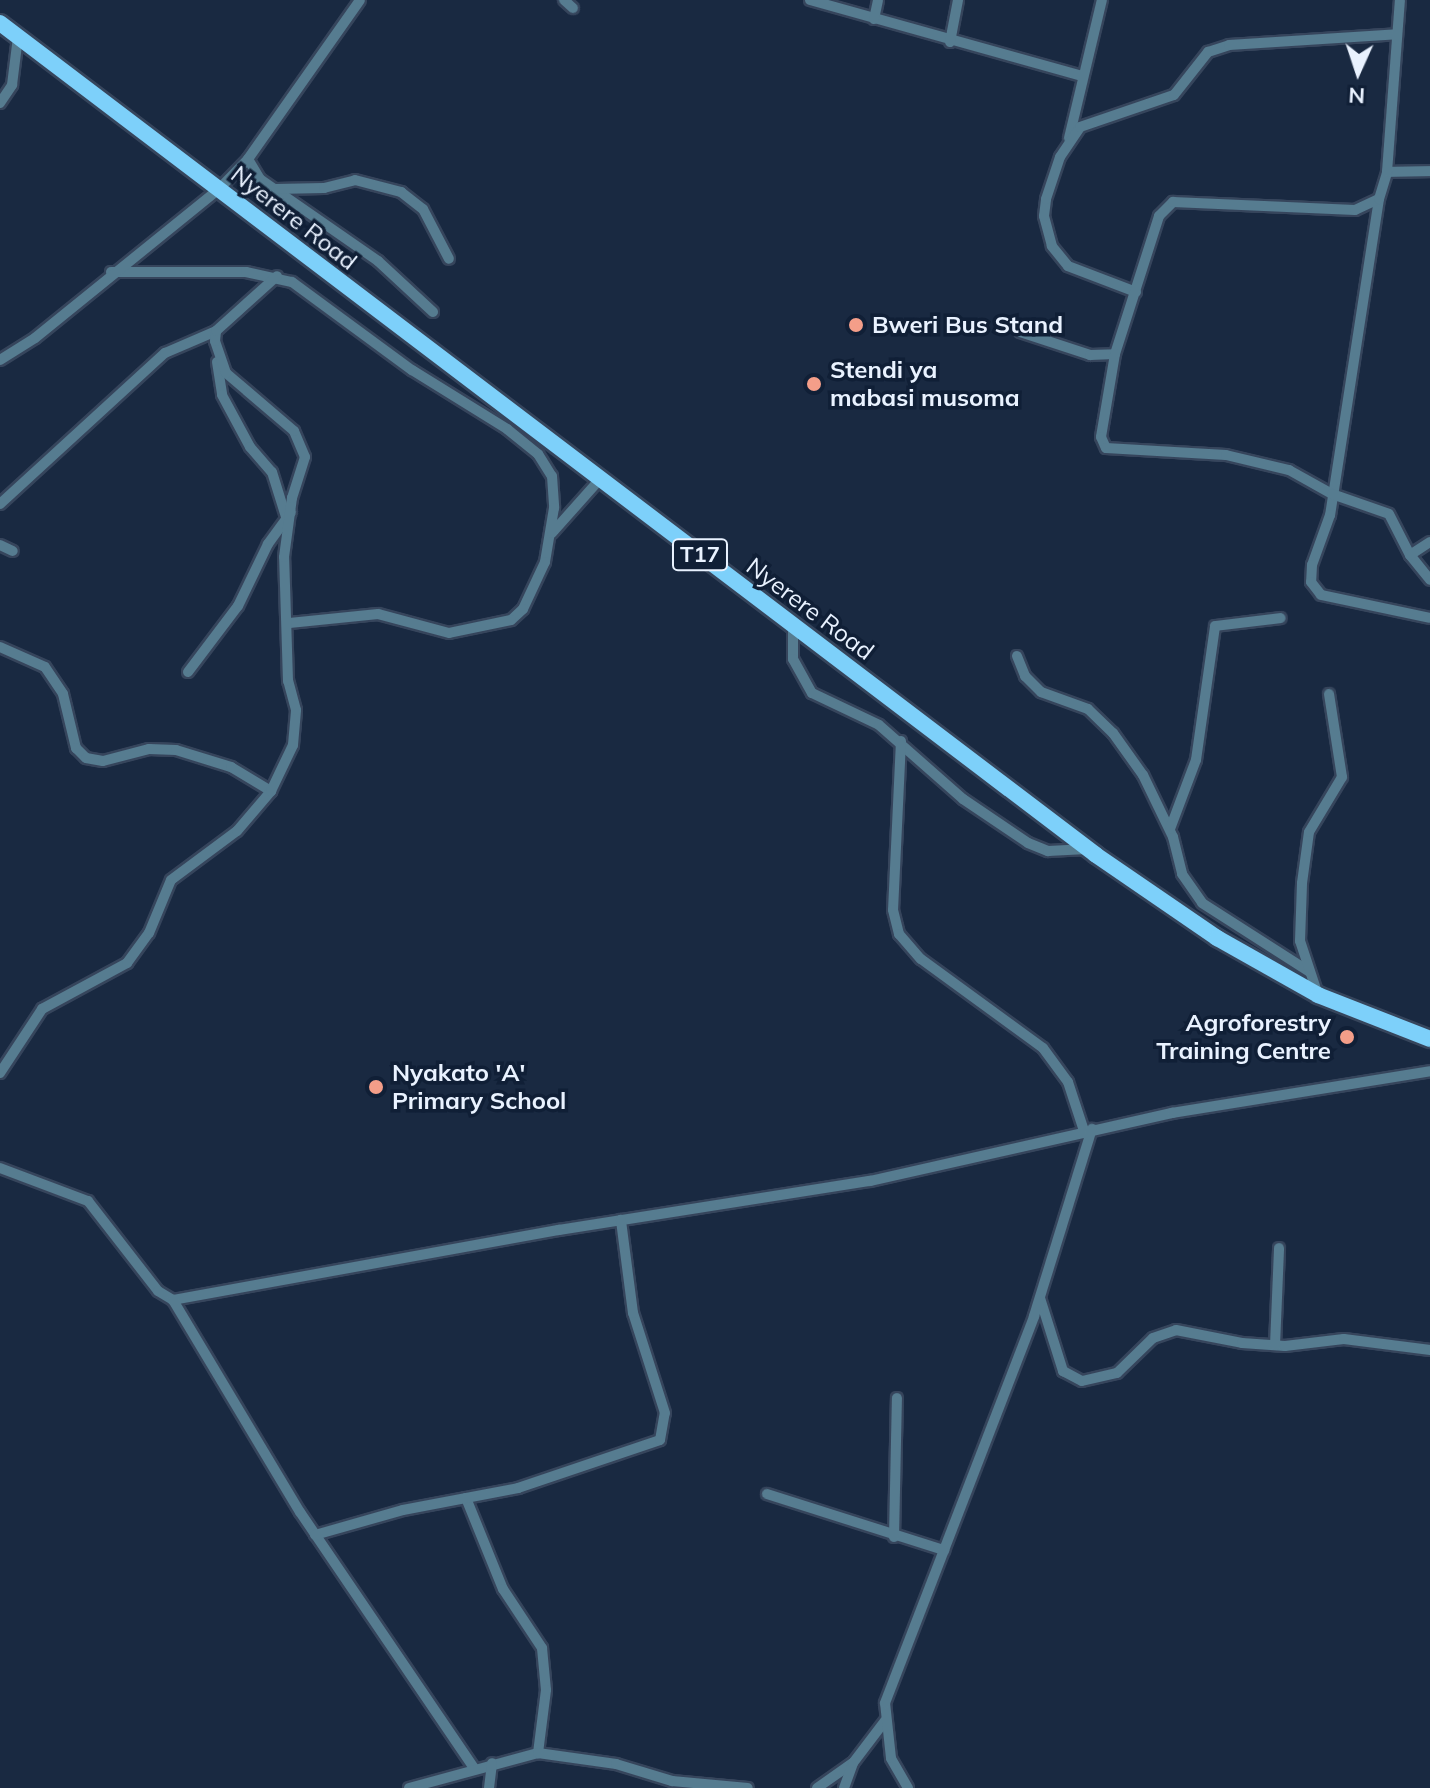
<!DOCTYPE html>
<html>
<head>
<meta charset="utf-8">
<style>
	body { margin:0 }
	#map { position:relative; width:1430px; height:1788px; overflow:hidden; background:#192941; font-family:Mulish,sans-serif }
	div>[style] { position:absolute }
	.roads { filter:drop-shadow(2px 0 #36455c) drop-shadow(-2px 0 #36455c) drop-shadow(0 2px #36455c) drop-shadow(0 -2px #36455c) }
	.street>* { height:10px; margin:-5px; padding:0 5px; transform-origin:5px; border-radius:5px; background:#567c90 }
	.primary>* { height:16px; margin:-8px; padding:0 8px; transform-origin:8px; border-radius:8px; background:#7dd0fa }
	.dots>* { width:22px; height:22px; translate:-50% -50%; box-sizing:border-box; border:4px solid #101f36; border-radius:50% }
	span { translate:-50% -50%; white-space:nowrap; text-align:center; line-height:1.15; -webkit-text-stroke:7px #101f36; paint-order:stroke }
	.shield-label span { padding:2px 6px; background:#101f36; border:2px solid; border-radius:6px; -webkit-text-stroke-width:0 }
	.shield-label { font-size:22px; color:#e9f2ff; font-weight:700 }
	.street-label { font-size:24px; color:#e9f2ff }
	.poi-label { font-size:24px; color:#e9f2ff; font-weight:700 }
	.left { translate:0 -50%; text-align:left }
	.right { translate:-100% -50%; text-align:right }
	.north { position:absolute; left:1318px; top:32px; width:80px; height:80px; -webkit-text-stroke:6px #101f36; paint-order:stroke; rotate:183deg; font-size:22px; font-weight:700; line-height:32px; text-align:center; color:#e9f2ff }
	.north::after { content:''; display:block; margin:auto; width:28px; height:36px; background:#e9f2ff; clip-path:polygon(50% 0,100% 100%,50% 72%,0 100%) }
</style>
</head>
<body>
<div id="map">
	<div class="roads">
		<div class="street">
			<i style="left:564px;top:0;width:12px;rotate:42deg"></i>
			<i style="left:810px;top:0;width:283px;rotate:15.6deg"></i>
			<i style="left:874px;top:19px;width:19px;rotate:-78deg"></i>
			<i style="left:950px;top:42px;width:43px;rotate:-79.2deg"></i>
			<i style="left:0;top:103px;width:22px;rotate:-56deg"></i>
			<i style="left:12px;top:85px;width:48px;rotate:-82.9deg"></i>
			<i style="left:1069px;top:138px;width:142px;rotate:-76.6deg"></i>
			<i style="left:248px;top:159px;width:23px;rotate:59deg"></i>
			<i style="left:260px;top:179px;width:144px;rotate:34.8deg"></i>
			<i style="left:378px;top:261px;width:75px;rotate:42.8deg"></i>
			<i style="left:1387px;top:172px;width:43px;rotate:-1.3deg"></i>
			<i style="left:276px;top:189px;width:48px;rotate:-1.2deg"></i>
			<i style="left:324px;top:188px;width:32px;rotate:-14deg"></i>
			<i style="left:355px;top:180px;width:48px;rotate:14.6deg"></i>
			<i style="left:401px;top:192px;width:28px;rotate:38deg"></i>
			<i style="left:423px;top:209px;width:56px;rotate:62.5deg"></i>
			<i style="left:1379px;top:199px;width:320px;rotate:98.8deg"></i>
			<i style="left:1330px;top:515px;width:53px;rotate:109.8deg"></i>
			<i style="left:1312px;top:565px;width:17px;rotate:93deg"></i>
			<i style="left:1311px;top:582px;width:16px;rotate:52deg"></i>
			<i style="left:1321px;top:595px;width:111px;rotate:11.9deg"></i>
			<i style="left:111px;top:272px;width:135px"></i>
			<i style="left:246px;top:272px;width:47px;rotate:12.3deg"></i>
			<i style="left:292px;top:282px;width:149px;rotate:36.3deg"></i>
			<i style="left:412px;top:370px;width:112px;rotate:31.8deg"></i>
			<i style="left:507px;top:429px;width:40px;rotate:39deg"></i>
			<i style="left:538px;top:454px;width:26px;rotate:58deg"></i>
			<i style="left:552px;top:476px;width:32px;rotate:86deg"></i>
			<i style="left:554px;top:508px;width:55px;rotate:99.5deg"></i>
			<i style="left:545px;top:562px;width:52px;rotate:115.1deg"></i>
			<i style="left:523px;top:609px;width:16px;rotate:137deg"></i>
			<i style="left:511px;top:620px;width:63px;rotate:168.2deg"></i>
			<i style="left:449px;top:633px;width:73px;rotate:-165deg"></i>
			<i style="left:378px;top:614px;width:89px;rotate:174.2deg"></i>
			<i style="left:1136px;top:292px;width:73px;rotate:-159.1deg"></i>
			<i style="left:1068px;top:266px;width:26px;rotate:-129deg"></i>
			<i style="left:1052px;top:246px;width:31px;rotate:-105deg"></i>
			<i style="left:1044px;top:216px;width:17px;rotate:-83deg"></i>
			<i style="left:1046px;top:199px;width:44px;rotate:-71.6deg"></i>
			<i style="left:1060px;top:157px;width:36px;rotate:-56deg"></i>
			<i style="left:1080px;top:127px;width:99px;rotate:-18.8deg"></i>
			<i style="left:1174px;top:95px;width:55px;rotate:-51.7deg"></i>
			<i style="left:1208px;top:52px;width:22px;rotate:-18deg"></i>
			<i style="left:1229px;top:45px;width:168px;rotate:-3.7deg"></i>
			<i style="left:1020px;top:332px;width:74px;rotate:18.2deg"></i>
			<i style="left:1090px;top:355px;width:25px;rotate:-2deg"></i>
			<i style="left:1115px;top:354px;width:145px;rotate:-72.3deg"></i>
			<i style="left:1159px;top:216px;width:20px;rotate:-45deg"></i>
			<i style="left:1173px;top:202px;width:182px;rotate:2.5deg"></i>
			<i style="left:1355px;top:210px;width:26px;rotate:-25deg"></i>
			<i style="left:1379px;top:199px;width:28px;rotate:-73deg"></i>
			<i style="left:1387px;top:172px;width:172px;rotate:-85.7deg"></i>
			<i style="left:1115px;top:354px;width:84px;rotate:99.6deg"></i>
			<i style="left:1101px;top:437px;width:12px;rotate:66deg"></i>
			<i style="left:1106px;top:448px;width:120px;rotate:3.3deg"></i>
			<i style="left:1226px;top:455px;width:65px;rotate:13.4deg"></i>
			<i style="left:1289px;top:470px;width:49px;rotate:29.2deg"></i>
			<i style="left:1332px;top:494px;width:60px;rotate:19.3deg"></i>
			<i style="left:1389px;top:514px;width:46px;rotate:62.9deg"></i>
			<i style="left:1410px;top:555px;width:32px;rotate:51deg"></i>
			<i style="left:0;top:360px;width:41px;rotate:-32.2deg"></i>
			<i style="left:35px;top:338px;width:235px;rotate:-39deg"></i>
			<i style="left:218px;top:190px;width:43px;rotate:-45.9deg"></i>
			<i style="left:248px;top:159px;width:194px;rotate:-54.8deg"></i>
			<i style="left:217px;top:362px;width:33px;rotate:81deg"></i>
			<i style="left:222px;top:395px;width:59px;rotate:61.7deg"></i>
			<i style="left:250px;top:447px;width:33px;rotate:49deg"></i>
			<i style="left:272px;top:472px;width:47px;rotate:72.7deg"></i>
			<i style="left:0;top:504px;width:224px;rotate:-42.5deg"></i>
			<i style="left:165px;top:353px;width:56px;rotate:-23.3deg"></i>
			<i style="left:552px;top:533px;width:74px;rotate:-48.3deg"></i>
			<i style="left:0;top:545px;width:14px;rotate:25deg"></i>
			<i style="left:1410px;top:555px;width:24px;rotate:-33deg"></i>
			<i style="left:793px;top:627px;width:32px;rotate:90deg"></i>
			<i style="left:793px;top:659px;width:39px;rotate:61deg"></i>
			<i style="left:812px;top:693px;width:74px;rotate:25.5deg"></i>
			<i style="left:879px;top:725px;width:112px;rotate:41.4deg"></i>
			<i style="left:963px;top:799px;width:78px;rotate:34.1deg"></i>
			<i style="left:1028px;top:843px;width:22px;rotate:22deg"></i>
			<i style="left:1048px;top:851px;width:39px;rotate:-3deg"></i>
			<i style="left:0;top:647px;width:49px;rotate:24deg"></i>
			<i style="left:45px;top:667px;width:32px;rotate:56deg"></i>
			<i style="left:63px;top:694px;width:56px;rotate:76.5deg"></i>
			<i style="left:76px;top:748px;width:14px;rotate:45deg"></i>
			<i style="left:86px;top:758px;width:17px;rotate:10deg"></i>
			<i style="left:103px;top:761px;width:48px;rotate:-14.6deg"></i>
			<i style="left:149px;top:749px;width:27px;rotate:2deg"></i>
			<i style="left:176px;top:750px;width:58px;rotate:17.2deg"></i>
			<i style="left:231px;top:767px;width:47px;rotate:31deg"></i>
			<i style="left:1017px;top:656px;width:22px;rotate:68deg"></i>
			<i style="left:1025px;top:676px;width:23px;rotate:45deg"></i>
			<i style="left:1041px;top:692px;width:50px;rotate:19.9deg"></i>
			<i style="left:1088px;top:709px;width:35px;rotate:44deg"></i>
			<i style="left:1113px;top:733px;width:52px;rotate:54.5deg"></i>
			<i style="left:1143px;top:775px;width:69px;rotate:64.2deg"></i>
			<i style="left:1173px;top:837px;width:38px;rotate:76deg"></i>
			<i style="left:1182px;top:874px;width:35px;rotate:55deg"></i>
			<i style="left:1202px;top:903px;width:128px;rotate:32.6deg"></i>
			<i style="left:188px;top:672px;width:83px;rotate:-52.9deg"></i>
			<i style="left:238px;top:606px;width:69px;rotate:-64.2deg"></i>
			<i style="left:268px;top:544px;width:39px;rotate:-54deg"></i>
			<i style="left:901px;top:741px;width:169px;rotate:92.7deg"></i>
			<i style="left:893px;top:910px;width:25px;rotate:76deg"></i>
			<i style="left:899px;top:934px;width:33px;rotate:49deg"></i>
			<i style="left:921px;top:959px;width:151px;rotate:36.1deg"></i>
			<i style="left:1043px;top:1048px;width:42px;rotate:53.7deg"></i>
			<i style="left:1068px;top:1082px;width:52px;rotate:71.9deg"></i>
			<i style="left:1170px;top:829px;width:74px;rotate:-69.4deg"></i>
			<i style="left:1196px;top:760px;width:135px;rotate:-81.9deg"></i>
			<i style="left:1215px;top:626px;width:66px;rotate:-6.9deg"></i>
			<i style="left:1318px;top:995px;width:57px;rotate:-108.4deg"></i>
			<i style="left:1300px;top:941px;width:58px;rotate:-88deg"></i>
			<i style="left:1302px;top:883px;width:51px;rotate:-82.2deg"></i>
			<i style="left:1309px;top:832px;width:64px;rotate:-59deg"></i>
			<i style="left:1342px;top:777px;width:84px;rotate:-98.9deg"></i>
			<i style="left:0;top:1073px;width:77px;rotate:-56.7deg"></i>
			<i style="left:42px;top:1009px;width:97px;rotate:-28.4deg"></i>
			<i style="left:127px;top:963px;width:37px;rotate:-54deg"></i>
			<i style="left:149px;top:933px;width:57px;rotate:-67.5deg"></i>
			<i style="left:171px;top:880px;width:82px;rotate:-36.6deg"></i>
			<i style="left:237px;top:831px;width:52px;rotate:-49.6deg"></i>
			<i style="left:271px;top:791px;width:51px;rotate:-64.4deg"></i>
			<i style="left:293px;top:745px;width:35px;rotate:-85deg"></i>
			<i style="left:296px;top:710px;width:30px;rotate:-105deg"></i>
			<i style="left:288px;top:681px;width:124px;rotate:-91.8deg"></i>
			<i style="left:284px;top:557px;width:60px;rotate:-82.3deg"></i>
			<i style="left:292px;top:498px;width:43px;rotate:-72.4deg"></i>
			<i style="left:305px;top:457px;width:28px;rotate:-113deg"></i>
			<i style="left:294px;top:431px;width:89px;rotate:-139.5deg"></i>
			<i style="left:226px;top:373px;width:34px;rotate:-109deg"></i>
			<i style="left:215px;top:341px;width:10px;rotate:-84deg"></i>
			<i style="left:216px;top:331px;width:82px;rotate:-42deg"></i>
			<i style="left:0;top:1168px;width:94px;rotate:20.6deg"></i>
			<i style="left:88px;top:1201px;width:114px;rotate:52.1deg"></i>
			<i style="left:158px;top:1291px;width:17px;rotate:31deg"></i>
			<i style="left:173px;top:1300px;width:392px;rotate:-10.3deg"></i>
			<i style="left:559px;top:1230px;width:315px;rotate:-9deg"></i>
			<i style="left:870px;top:1181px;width:310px;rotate:-12.7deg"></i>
			<i style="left:1172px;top:1113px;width:261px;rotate:-9.2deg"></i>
			<i style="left:1040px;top:1298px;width:77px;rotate:72.5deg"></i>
			<i style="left:1063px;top:1371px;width:21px;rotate:28deg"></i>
			<i style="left:1082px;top:1381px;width:36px;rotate:-13deg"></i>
			<i style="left:1117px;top:1373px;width:50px;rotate:-44.2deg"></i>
			<i style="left:1153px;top:1338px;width:24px;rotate:-19deg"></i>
			<i style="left:1176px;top:1330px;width:67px;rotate:11.1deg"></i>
			<i style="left:1242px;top:1343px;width:43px;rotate:4deg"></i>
			<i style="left:1285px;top:1346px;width:59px;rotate:-6.8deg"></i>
			<i style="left:1344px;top:1339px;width:87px;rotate:7.3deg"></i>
			<i style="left:173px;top:1300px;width:247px;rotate:59.1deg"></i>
			<i style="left:300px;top:1512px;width:310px;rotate:55.8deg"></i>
			<i style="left:1275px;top:1345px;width:97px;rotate:-87.6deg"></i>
			<i style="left:767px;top:1494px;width:186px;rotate:17.6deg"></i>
			<i style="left:466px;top:1498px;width:98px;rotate:67.9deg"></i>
			<i style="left:503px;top:1589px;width:71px;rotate:56.5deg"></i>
			<i style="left:542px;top:1648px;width:42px;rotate:84.6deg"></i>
			<i style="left:546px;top:1690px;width:64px;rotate:97.2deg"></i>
			<i style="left:315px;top:1535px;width:91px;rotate:-15.9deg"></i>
			<i style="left:403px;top:1510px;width:117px;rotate:-10.8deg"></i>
			<i style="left:518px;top:1488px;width:150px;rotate:-18.7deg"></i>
			<i style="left:660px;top:1440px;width:27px;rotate:-80deg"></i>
			<i style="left:665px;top:1413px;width:105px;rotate:-107.7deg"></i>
			<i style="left:633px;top:1313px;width:94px;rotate:-97.4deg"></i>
			<i style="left:894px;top:1537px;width:139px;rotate:-88.8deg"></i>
			<i style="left:409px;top:1788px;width:134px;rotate:-15.2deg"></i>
			<i style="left:538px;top:1753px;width:79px;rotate:8deg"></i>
			<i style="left:616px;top:1764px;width:59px;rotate:16.9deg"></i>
			<i style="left:672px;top:1781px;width:76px;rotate:5.3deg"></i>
			<i style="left:489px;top:1788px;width:25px;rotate:-83deg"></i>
			<i style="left:817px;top:1788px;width:42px;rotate:-35.2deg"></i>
			<i style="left:844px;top:1788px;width:27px;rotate:-70deg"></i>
			<i style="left:853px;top:1763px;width:53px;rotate:-52.7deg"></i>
			<i style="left:908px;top:1788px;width:34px;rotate:-120deg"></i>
			<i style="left:891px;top:1758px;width:55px;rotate:-96.2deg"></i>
			<i style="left:885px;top:1703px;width:415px;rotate:-68.9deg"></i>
			<i style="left:1034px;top:1316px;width:196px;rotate:-72.8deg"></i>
		</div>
		<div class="primary">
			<i style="left:0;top:23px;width:1376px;rotate:37.2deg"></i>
			<i style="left:1096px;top:855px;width:147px;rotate:34.4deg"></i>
			<i style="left:1217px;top:938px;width:116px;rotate:29.4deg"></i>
			<i style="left:1318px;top:995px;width:120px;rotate:21.4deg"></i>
		</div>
	</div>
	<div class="dots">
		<i style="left:856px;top:325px;background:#f49e89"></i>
		<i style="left:814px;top:384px;background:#f49e89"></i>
		<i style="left:1347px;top:1037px;background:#f49e89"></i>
		<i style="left:376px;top:1087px;background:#f49e89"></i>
	</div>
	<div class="shield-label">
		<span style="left:700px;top:555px">T17</span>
	</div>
	<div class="street-label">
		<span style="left:294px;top:218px;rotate:38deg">Nyerere Road</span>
		<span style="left:810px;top:609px;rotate:37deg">Nyerere Road</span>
	</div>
	<div class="poi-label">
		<span class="left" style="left:872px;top:325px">Bweri Bus Stand</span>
		<span class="left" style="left:830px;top:384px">Stendi ya<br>mabasi musoma</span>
		<span class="right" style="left:1331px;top:1037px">Agroforestry<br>Training Centre</span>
		<span class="left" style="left:392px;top:1087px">Nyakato 'A'<br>Primary School</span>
	</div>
	<div class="north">N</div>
</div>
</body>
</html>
